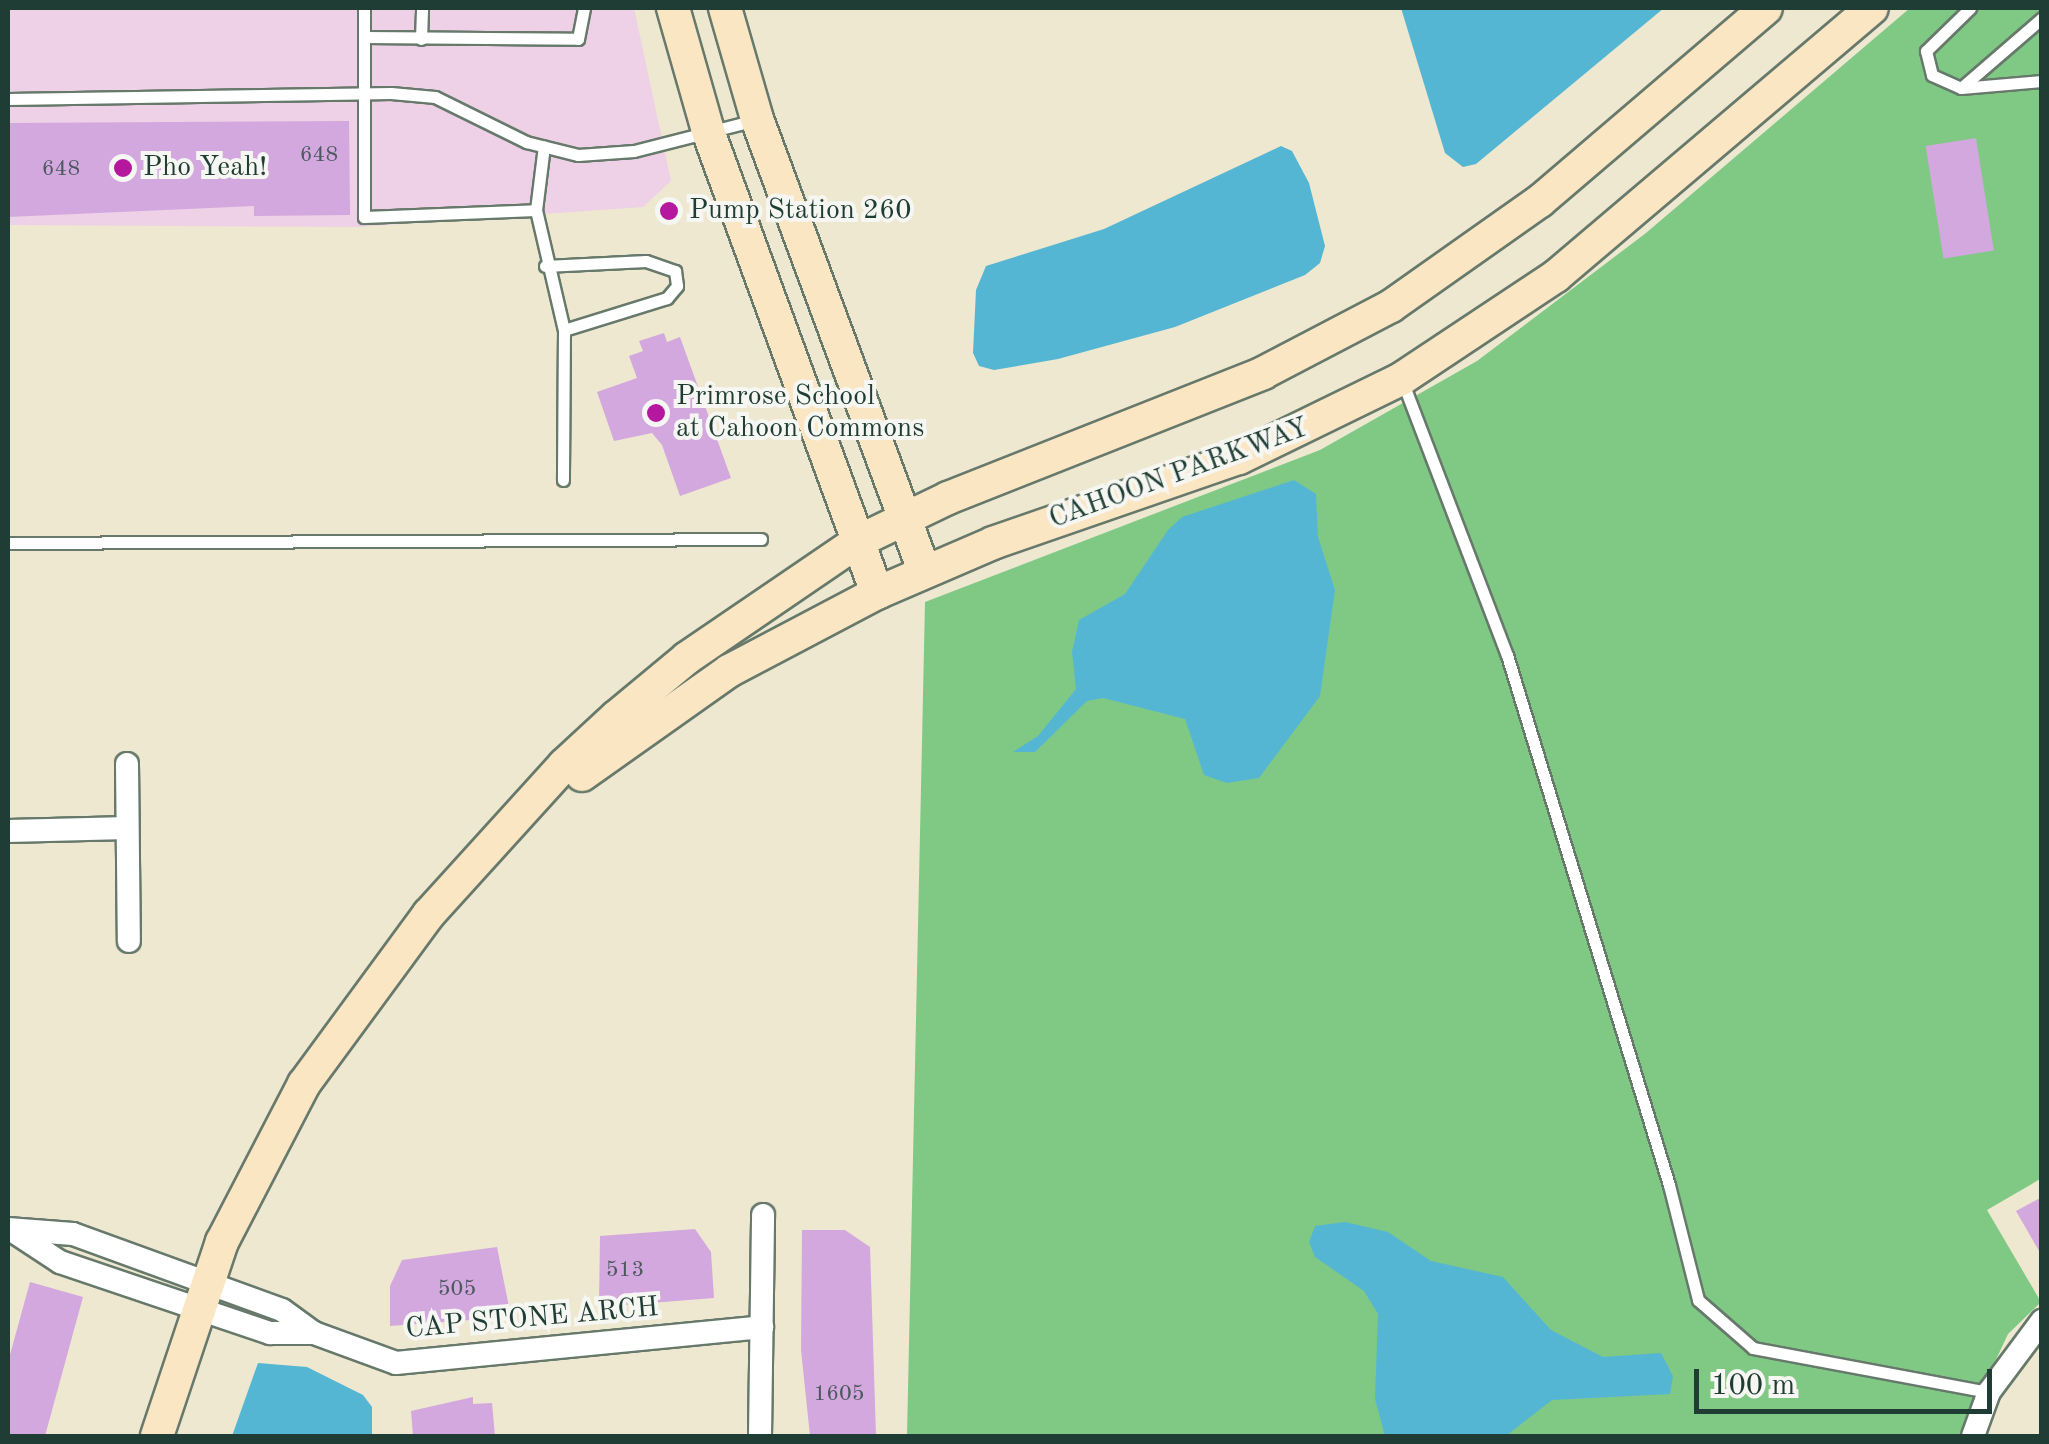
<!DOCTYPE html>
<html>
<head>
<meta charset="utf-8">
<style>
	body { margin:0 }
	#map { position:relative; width:2049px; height:1444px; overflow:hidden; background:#eee8d0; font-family:"Old Standard TT",serif }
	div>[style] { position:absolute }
	.built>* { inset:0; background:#eed0e7 }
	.green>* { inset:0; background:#7fc985 }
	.water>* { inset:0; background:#55b6d3 }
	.building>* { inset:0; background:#d2a8de; transform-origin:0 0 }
	.roads { filter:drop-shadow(2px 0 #67796b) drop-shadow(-2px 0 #67796b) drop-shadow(0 2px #67796b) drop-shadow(0 -2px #67796b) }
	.lane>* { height:11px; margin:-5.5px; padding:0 5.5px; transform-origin:5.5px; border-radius:5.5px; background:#fff }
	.street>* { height:22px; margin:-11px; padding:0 11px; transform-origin:11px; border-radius:11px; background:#fff }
	.secondary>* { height:32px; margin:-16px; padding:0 16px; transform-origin:16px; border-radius:16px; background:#fbe6c4 }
	.dots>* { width:28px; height:28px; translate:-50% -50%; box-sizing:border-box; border:5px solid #f6f6f2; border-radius:50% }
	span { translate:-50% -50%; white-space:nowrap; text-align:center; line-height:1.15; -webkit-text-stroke:8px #f6f6f2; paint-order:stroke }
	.number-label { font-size:22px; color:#4c585e }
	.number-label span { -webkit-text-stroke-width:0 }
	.poi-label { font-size:28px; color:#1f3d34 }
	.left { translate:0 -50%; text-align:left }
	.street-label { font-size:28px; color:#1f3d34 }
	.frame { position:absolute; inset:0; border:10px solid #1f3d34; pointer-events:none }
	.scale { position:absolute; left:1694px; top:1369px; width:298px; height:45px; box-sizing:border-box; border:5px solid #1f3d34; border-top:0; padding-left:12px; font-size:30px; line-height:35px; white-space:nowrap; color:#1f3d34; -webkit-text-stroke:8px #f6f6f2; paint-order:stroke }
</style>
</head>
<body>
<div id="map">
	<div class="built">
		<i style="clip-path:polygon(8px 8px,634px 8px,671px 181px,643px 207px,357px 227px,8px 225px)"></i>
	</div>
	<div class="green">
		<i style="clip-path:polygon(1910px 8px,2041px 8px,2042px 1178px,1987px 1210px,2041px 1302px,2008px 1334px,1960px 1436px,907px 1436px,925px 602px,1320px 450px,1477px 361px,1646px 233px)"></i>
	</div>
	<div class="water">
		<i style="clip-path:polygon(1401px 8px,1664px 8px,1476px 164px,1463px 167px,1445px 153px)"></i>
		<i style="clip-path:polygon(1281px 146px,1292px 151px,1309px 183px,1325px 246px,1320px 263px,1305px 275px,1175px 327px,1058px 359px,994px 370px,979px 366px,973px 353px,976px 290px,986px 266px,1104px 229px)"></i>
		<i style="clip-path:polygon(1294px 480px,1316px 494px,1318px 537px,1335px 590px,1320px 696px,1259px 778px,1227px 783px,1204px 775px,1185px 719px,1103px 698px,1087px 701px,1035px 752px,1013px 752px,1038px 736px,1076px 689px,1072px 652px,1079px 620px,1125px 594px,1168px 530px,1182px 517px)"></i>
		<i style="clip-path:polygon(1345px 1222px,1388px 1232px,1431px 1261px,1503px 1277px,1551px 1330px,1603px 1357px,1661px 1353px,1673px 1376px,1670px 1394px,1552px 1400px,1506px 1436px,1385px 1436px,1375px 1399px,1378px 1314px,1364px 1291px,1315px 1257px,1309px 1242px,1315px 1226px)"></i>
		<i style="clip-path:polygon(258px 1363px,307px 1367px,363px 1395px,372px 1407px,372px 1436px,232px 1436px)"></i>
	</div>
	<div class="building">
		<i style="clip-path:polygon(349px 121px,350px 215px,254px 216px,254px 206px,8px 217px,8px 123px)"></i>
		<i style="left:1976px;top:138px;width:114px;height:51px;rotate:81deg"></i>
		<i style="clip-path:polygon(664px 333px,667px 342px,680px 337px,731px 478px,680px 496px,662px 445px,652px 433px,614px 441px,597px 392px,637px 378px,629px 356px,643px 351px,639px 341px)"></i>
		<i style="clip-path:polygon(2042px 1197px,2042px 1256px,2016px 1211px)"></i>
		<i style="clip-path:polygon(695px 1229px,711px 1252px,714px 1298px,599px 1307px,600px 1236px)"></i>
		<i style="clip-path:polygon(802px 1230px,845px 1230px,870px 1247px,876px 1436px,810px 1436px,801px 1350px)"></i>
		<i style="clip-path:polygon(497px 1247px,511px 1317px,390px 1326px,390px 1286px,402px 1260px)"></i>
		<i style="clip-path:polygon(30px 1282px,83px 1297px,45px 1436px,8px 1436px,8px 1362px)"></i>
		<i style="clip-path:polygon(473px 1397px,473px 1404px,492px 1403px,495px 1436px,413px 1436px,411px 1411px)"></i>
	</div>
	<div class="roads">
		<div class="lane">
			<i style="left:364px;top:8px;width:209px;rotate:90deg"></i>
			<i style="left:364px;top:217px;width:172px;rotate:-2.3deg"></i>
			<i style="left:536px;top:210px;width:64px;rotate:-82.9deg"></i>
			<i style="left:2042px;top:18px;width:107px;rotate:139.2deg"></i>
			<i style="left:1961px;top:88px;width:81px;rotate:-4.9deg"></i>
			<i style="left:365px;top:37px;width:213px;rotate:0.5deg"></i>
			<i style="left:578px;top:39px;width:32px;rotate:-79deg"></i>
			<i style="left:421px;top:39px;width:31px;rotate:-88deg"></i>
			<i style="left:1961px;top:88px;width:32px;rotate:-156deg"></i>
			<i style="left:1932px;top:75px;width:25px;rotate:-104deg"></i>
			<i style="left:1926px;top:51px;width:62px;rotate:-44.3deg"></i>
			<i style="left:8px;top:99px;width:383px;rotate:-0.9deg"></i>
			<i style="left:391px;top:93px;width:44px;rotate:5.2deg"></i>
			<i style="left:435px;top:97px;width:102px;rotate:26.3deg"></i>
			<i style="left:526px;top:142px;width:54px;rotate:14deg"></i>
			<i style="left:578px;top:155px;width:56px;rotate:-4.1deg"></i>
			<i style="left:634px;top:151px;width:122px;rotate:-14.3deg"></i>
			<i style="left:536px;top:210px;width:123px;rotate:76.9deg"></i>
			<i style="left:564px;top:330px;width:150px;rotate:90.4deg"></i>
			<i style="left:545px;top:266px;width:101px;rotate:-2.8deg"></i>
			<i style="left:646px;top:261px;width:31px;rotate:19deg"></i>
			<i style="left:675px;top:271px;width:15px;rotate:82deg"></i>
			<i style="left:677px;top:286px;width:16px;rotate:130deg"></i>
			<i style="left:667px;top:298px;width:108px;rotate:162.7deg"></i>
			<i style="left:1403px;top:383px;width:291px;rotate:69.1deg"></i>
			<i style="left:1507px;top:655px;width:554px;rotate:73deg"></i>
			<i style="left:1669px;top:1185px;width:119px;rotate:75.8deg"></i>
			<i style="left:1698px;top:1300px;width:73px;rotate:41.1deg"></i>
			<i style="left:1753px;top:1348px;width:240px;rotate:10.6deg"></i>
			<i style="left:8px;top:543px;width:753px;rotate:-0.3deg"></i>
		</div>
		<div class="street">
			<i style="left:127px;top:764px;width:177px;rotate:89.4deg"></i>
			<i style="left:8px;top:831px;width:119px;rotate:-1.4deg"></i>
			<i style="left:8px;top:1229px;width:65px;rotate:4.4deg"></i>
			<i style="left:73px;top:1234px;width:222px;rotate:20deg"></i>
			<i style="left:282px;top:1310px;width:39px;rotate:36deg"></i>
			<i style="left:314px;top:1333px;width:87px;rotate:20.1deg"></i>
			<i style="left:396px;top:1363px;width:368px;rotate:-5.6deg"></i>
			<i style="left:13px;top:1231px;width:56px;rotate:33.4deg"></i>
			<i style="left:60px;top:1262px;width:222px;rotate:18.7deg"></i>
			<i style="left:270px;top:1333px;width:44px"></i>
			<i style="left:760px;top:1436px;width:221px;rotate:-89.2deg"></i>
			<i style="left:1973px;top:1436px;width:47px;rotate:-70deg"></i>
			<i style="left:1989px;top:1392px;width:89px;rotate:-53.3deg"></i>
		</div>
		<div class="secondary">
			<i style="left:673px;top:8px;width:128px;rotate:74.1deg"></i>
			<i style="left:708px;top:131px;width:492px;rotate:69.9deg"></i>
			<i style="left:725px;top:8px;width:116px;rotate:73.9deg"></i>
			<i style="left:757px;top:119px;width:482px;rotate:69.7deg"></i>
			<i style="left:582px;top:775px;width:180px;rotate:-35.3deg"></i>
			<i style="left:729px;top:671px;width:167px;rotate:-27.8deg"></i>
			<i style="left:877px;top:593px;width:126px;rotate:-23.3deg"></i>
			<i style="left:993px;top:543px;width:260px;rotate:-19.1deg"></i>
			<i style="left:1239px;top:458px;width:180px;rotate:-26deg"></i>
			<i style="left:1401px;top:379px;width:186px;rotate:-33.6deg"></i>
			<i style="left:1556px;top:276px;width:414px;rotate:-40.3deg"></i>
			<i style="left:157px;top:1436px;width:205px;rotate:-71.5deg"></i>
			<i style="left:222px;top:1242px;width:178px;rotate:-62.6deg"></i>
			<i style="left:304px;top:1084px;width:211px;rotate:-53.7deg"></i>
			<i style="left:429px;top:914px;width:201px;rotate:-47.8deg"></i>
			<i style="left:564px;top:765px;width:71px;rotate:-42.7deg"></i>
			<i style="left:616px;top:717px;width:92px;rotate:-39.7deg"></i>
			<i style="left:687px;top:658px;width:206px;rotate:-34.3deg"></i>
			<i style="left:857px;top:542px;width:101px;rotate:-25.8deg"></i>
			<i style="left:948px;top:498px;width:339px;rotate:-21.6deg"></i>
			<i style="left:1263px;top:373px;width:144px;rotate:-27.6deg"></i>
			<i style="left:1391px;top:306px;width:182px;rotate:-35.2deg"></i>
			<i style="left:1540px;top:201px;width:297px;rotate:-40.5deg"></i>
		</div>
	</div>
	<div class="dots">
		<i style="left:123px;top:168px;background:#b5179e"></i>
		<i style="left:669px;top:211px;background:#b5179e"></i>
		<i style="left:656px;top:413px;background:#b5179e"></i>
	</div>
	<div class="number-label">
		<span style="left:319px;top:156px">648</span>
		<span style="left:61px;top:170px">648</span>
		<span style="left:625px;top:1271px">513</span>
		<span style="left:457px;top:1290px">505</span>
		<span style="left:839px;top:1395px">1605</span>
	</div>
	<div class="poi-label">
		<span class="left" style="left:143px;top:168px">Pho Yeah!</span>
		<span class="left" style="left:689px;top:211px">Pump Station 260</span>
		<span class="left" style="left:676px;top:413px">Primrose School<br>at Cahoon Commons</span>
	</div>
	<div class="street-label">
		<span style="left:1179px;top:474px;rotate:-20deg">CAHOON PARKWAY</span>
		<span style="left:532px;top:1319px;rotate:-5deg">CAP STONE ARCH</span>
	</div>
	<div class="frame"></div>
	<div class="scale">100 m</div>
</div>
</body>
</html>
